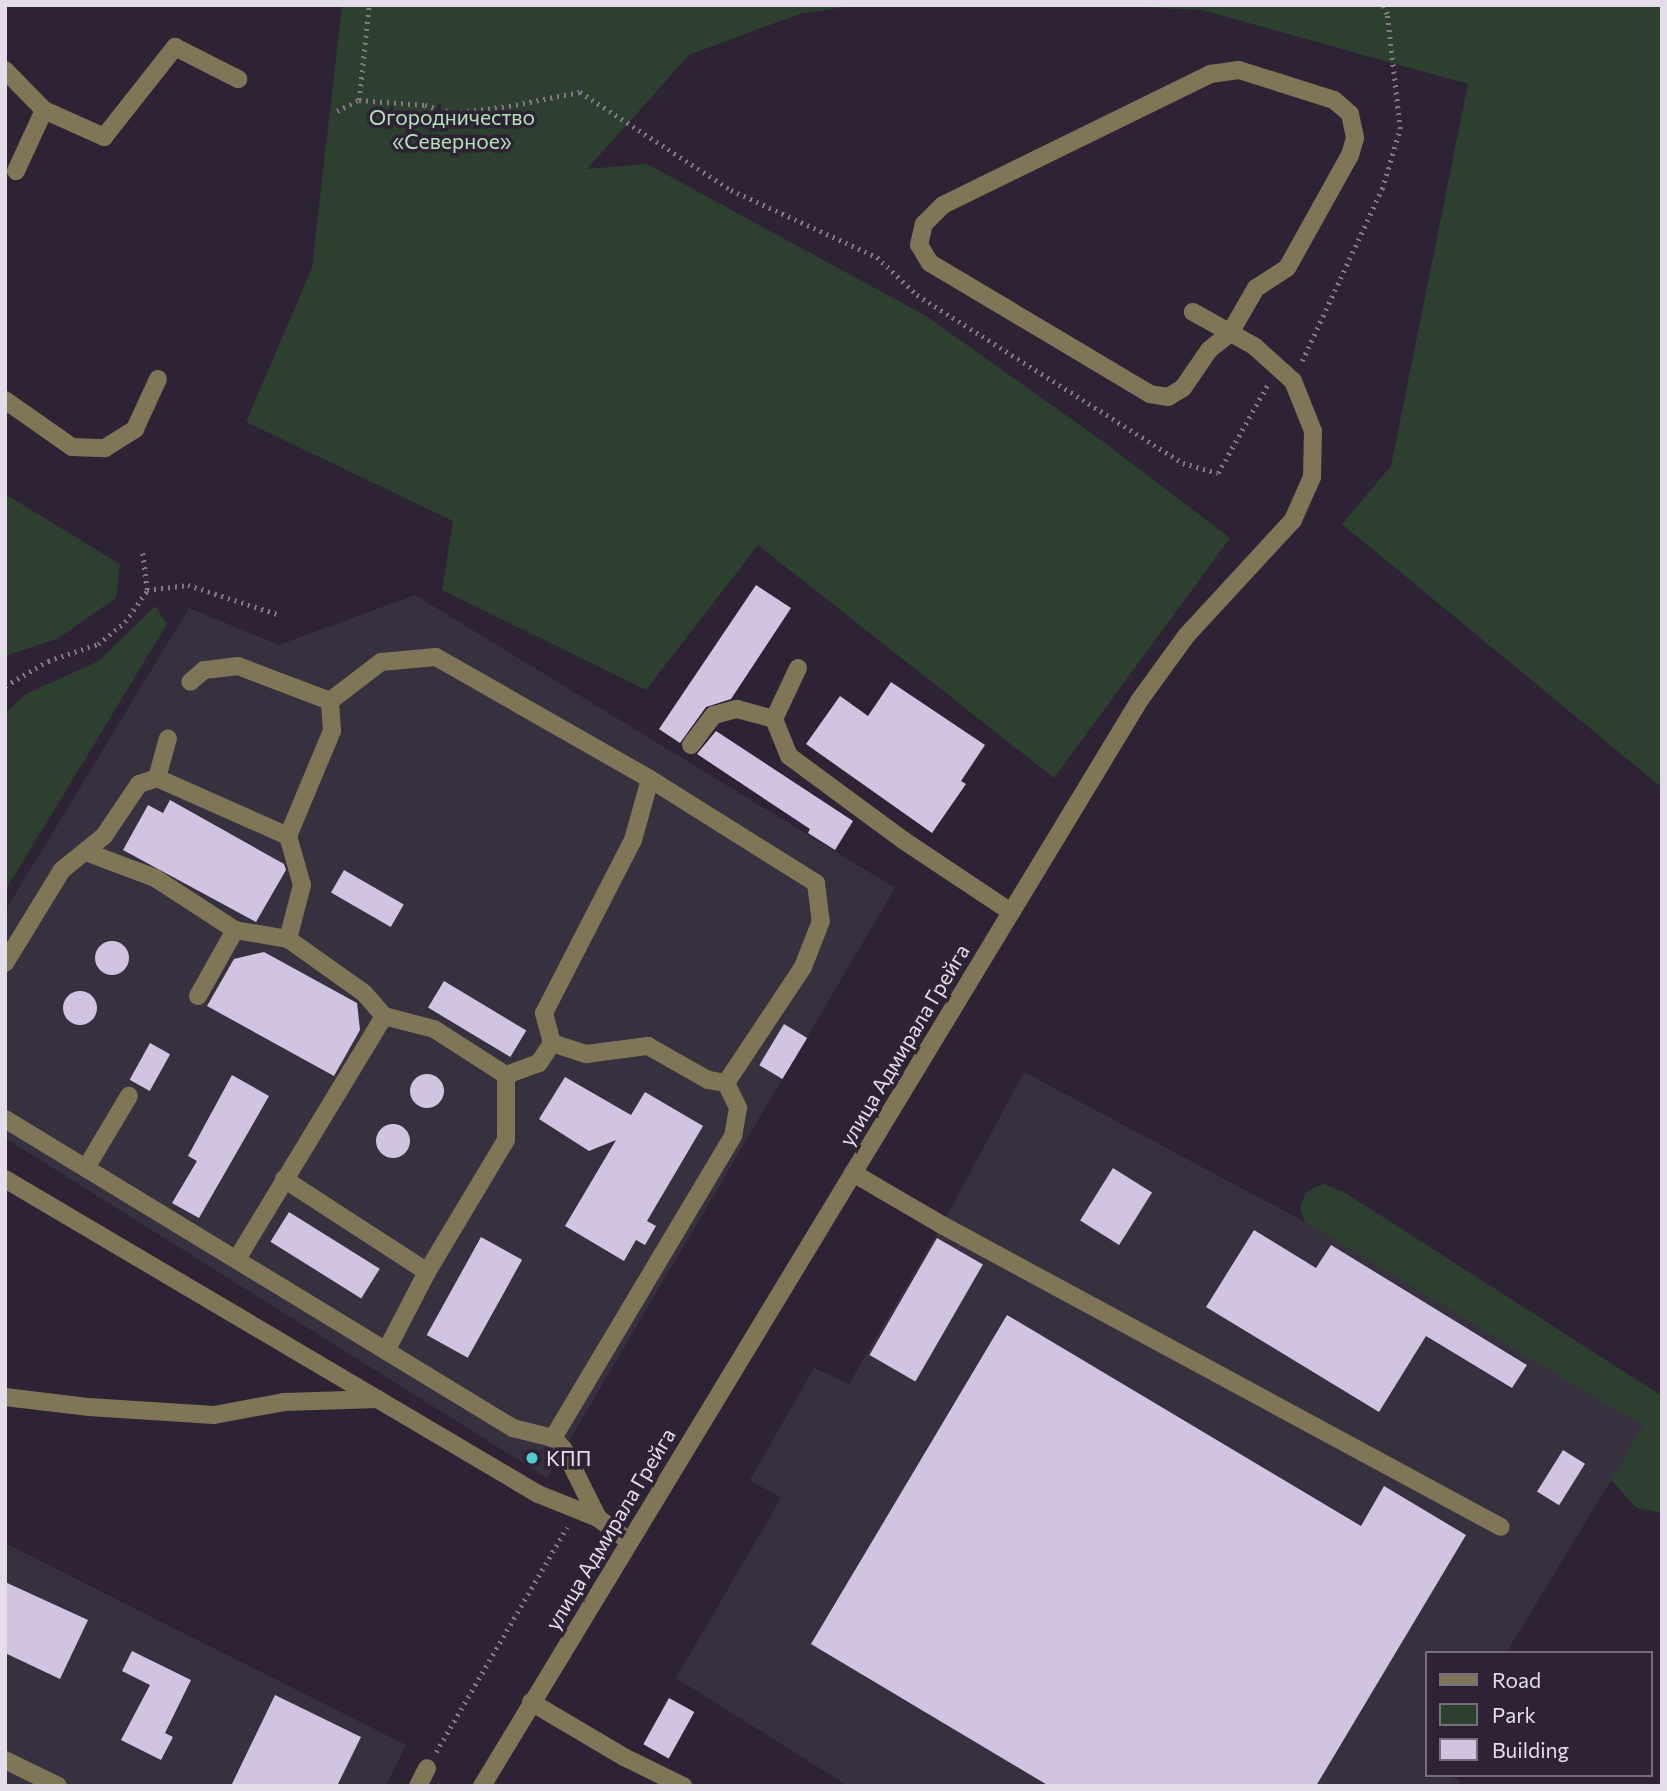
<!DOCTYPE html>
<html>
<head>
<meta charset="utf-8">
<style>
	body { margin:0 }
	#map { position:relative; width:1667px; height:1791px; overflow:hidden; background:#2e2335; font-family:Commissioner,sans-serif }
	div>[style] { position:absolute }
	.industrial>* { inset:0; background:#37303f }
	.green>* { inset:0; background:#2d3f2f }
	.building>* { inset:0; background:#d1c4e3; transform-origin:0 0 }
	.round { border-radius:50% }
	.path>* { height:4.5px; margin-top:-2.25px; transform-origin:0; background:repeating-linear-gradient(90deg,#827888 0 2px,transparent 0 7px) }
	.minor>* { height:18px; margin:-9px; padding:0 9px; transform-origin:9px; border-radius:9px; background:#807556 }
	.dots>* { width:19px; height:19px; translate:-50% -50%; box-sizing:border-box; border:4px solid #2e2335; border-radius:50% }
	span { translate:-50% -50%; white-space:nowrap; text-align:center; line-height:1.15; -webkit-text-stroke:7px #2e2335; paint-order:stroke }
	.park-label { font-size:21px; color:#b3e1b8 }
	.street-label { font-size:21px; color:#e5deea }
	.poi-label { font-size:21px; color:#e5deea }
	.left { translate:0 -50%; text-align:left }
	.frame { position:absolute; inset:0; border:7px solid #e5deea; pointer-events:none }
	.legend { position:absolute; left:1425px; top:1651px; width:228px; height:126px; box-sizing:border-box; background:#2e2335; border:2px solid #776e7d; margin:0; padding:9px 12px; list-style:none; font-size:21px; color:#e5deea }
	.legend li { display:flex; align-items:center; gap:14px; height:35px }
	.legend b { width:35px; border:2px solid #776e7d }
</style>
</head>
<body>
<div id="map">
	<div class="industrial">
		<i style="clip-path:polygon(415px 595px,895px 888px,547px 1478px,5px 1138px,5px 911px,189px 608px,279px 645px)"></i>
		<i style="clip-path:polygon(1024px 1072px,1305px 1222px,1644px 1426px,1506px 1653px,1427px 1653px,1427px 1775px,1449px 1775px,1460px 1781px,1457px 1786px,848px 1786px,676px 1678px,781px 1498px,750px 1480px,814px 1368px,849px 1384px,942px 1225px)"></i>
		<i style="clip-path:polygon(5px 1543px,406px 1745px,386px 1786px,5px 1786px)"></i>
	</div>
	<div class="green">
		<i style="clip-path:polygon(342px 5px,858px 5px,799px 14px,689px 55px,587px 169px,647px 164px,926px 316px,1105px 443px,1230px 538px,1054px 778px,758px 545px,646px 690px,442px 590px,453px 521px,246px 422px,312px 268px)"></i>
		<i style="clip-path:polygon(1102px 5px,1662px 5px,1660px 786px,1342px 524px,1391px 466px,1468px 84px,1202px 10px)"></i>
		<i style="clip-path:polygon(5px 494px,120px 564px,116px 598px,57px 639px,5px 656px)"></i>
		<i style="clip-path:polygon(155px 606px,167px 624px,5px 891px,5px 713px,26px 694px,99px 661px)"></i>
		<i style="clip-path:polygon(1323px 1184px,1344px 1192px,1662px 1396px,1662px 1513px,1637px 1508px,1611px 1480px,1643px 1426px,1305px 1222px,1300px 1208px,1306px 1192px)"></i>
	</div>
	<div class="building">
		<i style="clip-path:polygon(756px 585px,791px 608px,731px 699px,706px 707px,680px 743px,659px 729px)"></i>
		<i style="clip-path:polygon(891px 682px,985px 745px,961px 781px,966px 784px,932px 833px,806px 744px,840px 696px,868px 716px)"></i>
		<i style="clip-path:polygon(716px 731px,853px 821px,835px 850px,808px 833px,810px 829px,697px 754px)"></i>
		<i style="clip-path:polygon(170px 800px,284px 864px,286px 870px,256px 922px,123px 850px,148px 805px,163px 813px)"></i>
		<i style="left:344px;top:870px;width:69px;height:26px;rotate:30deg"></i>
		<i class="round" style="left:95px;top:941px;width:34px;height:34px"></i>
		<i style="clip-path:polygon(264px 952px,357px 1003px,360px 1030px,334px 1076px,207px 1006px,234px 959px)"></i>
		<i style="left:444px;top:981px;width:96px;height:31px;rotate:31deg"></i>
		<i class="round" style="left:63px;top:991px;width:34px;height:34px"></i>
		<i style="left:784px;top:1024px;width:27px;height:48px;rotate:31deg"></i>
		<i style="left:150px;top:1043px;width:23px;height:42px;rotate:29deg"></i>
		<i class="round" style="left:410px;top:1074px;width:34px;height:34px"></i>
		<i style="clip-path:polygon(232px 1075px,269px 1096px,199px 1218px,172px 1203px,197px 1161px,188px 1156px)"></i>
		<i style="clip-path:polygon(565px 1077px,631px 1115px,645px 1092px,703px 1126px,647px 1221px,656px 1226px,645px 1245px,636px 1240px,624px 1261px,565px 1226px,616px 1140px,589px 1151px,539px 1119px)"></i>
		<i class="round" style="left:376px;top:1124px;width:34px;height:34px"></i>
		<i style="left:1113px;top:1168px;width:46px;height:62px;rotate:32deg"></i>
		<i style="left:289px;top:1212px;width:107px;height:35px;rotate:32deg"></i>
		<i style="clip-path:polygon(1254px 1230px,1316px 1268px,1331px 1245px,1527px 1365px,1512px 1388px,1426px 1336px,1379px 1412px,1206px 1307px)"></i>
		<i style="left:481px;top:1237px;width:47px;height:112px;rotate:29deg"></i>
		<i style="left:937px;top:1238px;width:53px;height:135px;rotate:30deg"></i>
		<i style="clip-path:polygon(1007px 1315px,1361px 1526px,1384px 1486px,1466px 1535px,1316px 1786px,1049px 1786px,811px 1644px)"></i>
		<i style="left:1563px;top:1450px;width:26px;height:49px;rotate:32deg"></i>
		<i style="clip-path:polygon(5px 1582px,88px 1620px,60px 1679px,5px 1653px)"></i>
		<i style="clip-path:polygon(132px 1651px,191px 1680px,165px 1733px,173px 1737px,161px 1760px,121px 1740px,150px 1685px,122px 1671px)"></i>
		<i style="clip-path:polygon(275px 1695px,361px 1737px,337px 1786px,231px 1786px)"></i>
		<i style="left:669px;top:1698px;width:29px;height:53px;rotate:29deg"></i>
	</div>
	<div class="path">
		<i style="left:359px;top:100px;width:66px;rotate:4.3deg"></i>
		<i style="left:425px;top:105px;width:29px;rotate:16deg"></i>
		<i style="left:453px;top:113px;width:56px;rotate:-7.1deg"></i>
		<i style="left:509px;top:106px;width:72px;rotate:-11.2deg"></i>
		<i style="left:580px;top:92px;width:180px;rotate:33deg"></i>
		<i style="left:731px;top:190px;width:161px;rotate:24.7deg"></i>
		<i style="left:877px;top:257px;width:55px;rotate:43.5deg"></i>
		<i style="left:917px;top:295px;width:315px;rotate:32.3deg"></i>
		<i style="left:1183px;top:463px;width:36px;rotate:16deg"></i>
		<i style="left:1218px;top:473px;width:102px;rotate:-60.7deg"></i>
		<i style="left:337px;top:111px;width:25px;rotate:-27deg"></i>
		<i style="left:359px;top:100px;width:96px;rotate:-84deg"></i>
		<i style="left:1302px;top:361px;width:190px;rotate:-65.1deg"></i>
		<i style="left:1382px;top:189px;width:63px;rotate:-73.3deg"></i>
		<i style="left:1400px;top:129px;width:116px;rotate:-96.4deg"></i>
		<i style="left:1387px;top:14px;width:10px;rotate:-114deg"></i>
		<i style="left:147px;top:590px;width:41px;rotate:-7deg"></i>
		<i style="left:188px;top:585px;width:94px;rotate:18deg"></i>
		<i style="left:5px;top:686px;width:50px;rotate:-30.2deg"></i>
		<i style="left:48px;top:661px;width:53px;rotate:-18.8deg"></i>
		<i style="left:98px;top:644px;width:35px;rotate:-39deg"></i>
		<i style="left:125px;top:622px;width:39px;rotate:-55deg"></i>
		<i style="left:147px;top:590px;width:41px;rotate:-97deg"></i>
		<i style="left:436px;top:1752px;width:260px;rotate:-59.8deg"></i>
	</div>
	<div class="minor">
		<i style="left:5px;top:70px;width:56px;rotate:45.7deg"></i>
		<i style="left:44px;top:110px;width:66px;rotate:24.2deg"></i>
		<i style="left:104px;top:137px;width:115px;rotate:-51.7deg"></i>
		<i style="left:175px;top:47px;width:71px;rotate:26.9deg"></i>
		<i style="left:1239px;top:70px;width:100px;rotate:17.5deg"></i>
		<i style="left:1334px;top:100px;width:21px;rotate:41deg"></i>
		<i style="left:1350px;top:114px;width:25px;rotate:78deg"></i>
		<i style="left:1355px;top:138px;width:18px;rotate:106deg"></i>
		<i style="left:1350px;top:155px;width:129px;rotate:119.1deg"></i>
		<i style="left:1287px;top:268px;width:37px;rotate:147deg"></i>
		<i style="left:1256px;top:288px;width:52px;rotate:120deg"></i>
		<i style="left:1230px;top:333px;width:27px;rotate:141deg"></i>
		<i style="left:1209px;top:350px;width:46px;rotate:124.4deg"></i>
		<i style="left:1183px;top:388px;width:17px;rotate:149deg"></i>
		<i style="left:1168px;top:397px;width:18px;rotate:-171deg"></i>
		<i style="left:1150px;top:394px;width:256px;rotate:-149.2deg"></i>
		<i style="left:930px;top:263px;width:21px;rotate:-121deg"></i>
		<i style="left:919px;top:245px;width:22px;rotate:-77deg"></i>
		<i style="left:924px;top:224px;width:27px;rotate:-45deg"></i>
		<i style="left:943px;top:205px;width:297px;rotate:-26.1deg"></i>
		<i style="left:1210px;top:74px;width:29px;rotate:-8deg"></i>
		<i style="left:16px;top:171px;width:67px;rotate:-65.3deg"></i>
		<i style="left:5px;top:400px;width:82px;rotate:35deg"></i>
		<i style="left:72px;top:447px;width:33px;rotate:2deg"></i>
		<i style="left:105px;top:448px;width:36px;rotate:-32deg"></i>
		<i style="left:135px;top:429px;width:55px;rotate:-65.3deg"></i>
		<i style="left:798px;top:668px;width:56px;rotate:115.2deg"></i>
		<i style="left:774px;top:719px;width:40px;rotate:68deg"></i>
		<i style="left:789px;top:756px;width:142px;rotate:36.4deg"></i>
		<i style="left:903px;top:840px;width:130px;rotate:33.7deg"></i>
		<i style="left:330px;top:701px;width:64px;rotate:-37.4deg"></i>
		<i style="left:381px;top:662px;width:55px;rotate:-5.2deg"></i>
		<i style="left:436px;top:657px;width:246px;rotate:29.7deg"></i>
		<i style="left:650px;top:779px;width:196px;rotate:32.1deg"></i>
		<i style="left:816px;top:883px;width:38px;rotate:83deg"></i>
		<i style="left:821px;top:921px;width:49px;rotate:111.4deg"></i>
		<i style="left:803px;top:967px;width:139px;rotate:123.6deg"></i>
		<i style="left:726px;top:1083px;width:28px;rotate:64deg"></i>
		<i style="left:738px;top:1108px;width:28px;rotate:100deg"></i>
		<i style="left:733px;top:1136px;width:352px;rotate:120.8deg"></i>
		<i style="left:691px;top:745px;width:38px;rotate:-53deg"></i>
		<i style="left:714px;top:715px;width:24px;rotate:-15deg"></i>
		<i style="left:737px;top:709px;width:38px;rotate:15deg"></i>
		<i style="left:157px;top:778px;width:143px;rotate:23.9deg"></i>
		<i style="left:288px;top:836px;width:114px;rotate:-67.3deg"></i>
		<i style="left:332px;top:731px;width:30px;rotate:-94deg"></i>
		<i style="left:330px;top:701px;width:98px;rotate:-159.2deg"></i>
		<i style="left:238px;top:666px;width:34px;rotate:173deg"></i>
		<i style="left:204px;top:670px;width:18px;rotate:139deg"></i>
		<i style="left:288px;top:836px;width:51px;rotate:74.1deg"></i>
		<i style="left:302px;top:885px;width:56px;rotate:104.5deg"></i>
		<i style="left:288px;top:939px;width:93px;rotate:35.4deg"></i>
		<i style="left:364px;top:993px;width:30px;rotate:49deg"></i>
		<i style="left:384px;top:1016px;width:52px;rotate:14.6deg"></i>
		<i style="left:434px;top:1029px;width:85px;rotate:32.6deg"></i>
		<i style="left:506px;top:1075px;width:65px;rotate:90deg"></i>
		<i style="left:506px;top:1140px;width:154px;rotate:120.9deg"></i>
		<i style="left:427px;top:1272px;width:89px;rotate:117.4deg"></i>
		<i style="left:86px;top:852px;width:74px;rotate:20.6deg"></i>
		<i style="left:155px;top:878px;width:95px;rotate:33deg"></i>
		<i style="left:235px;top:930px;width:54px;rotate:9.6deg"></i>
		<i style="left:5px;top:963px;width:109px;rotate:-58.5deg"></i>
		<i style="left:62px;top:870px;width:54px;rotate:-39deg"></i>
		<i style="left:104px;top:836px;width:63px;rotate:-56.1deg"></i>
		<i style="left:139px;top:784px;width:19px;rotate:-18deg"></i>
		<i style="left:157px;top:778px;width:41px;rotate:-74.6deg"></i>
		<i style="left:198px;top:996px;width:76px;rotate:-60.7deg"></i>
		<i style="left:552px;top:1043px;width:31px;rotate:-105deg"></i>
		<i style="left:544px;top:1013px;width:195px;rotate:-62.8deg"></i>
		<i style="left:633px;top:840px;width:63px;rotate:-74.4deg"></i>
		<i style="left:506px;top:1075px;width:35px;rotate:-20deg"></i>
		<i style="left:539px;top:1063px;width:24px;rotate:-57deg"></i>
		<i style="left:552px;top:1043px;width:36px;rotate:18deg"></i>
		<i style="left:586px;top:1054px;width:63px;rotate:-7.4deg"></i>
		<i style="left:648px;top:1046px;width:69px;rotate:29.5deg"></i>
		<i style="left:708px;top:1080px;width:18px;rotate:9deg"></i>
		<i style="left:5px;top:1119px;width:595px;rotate:31.31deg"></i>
		<i style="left:513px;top:1428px;width:41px;rotate:14deg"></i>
		<i style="left:553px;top:1438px;width:16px;rotate:47deg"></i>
		<i style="left:564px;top:1450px;width:76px;rotate:63.4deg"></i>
		<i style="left:598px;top:1518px;width:39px;rotate:37deg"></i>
		<i style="left:86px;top:1168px;width:84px;rotate:-59.2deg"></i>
		<i style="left:853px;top:1173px;width:103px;rotate:30.3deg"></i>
		<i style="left:942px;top:1225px;width:635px;rotate:28.38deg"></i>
		<i style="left:5px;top:1179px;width:619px;rotate:30.58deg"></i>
		<i style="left:538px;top:1494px;width:65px;rotate:21.8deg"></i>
		<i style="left:284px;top:1179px;width:171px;rotate:33deg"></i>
		<i style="left:237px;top:1259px;width:284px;rotate:-58.8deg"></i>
		<i style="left:5px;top:1397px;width:85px;rotate:6.8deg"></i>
		<i style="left:89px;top:1407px;width:125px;rotate:3.7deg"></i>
		<i style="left:214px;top:1415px;width:71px;rotate:-10.5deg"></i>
		<i style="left:284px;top:1402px;width:94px;rotate:-1.8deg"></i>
		<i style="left:531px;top:1702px;width:108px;rotate:30.6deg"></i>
		<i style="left:624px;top:1757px;width:66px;rotate:26.2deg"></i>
		<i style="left:5px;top:1760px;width:59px;rotate:26.1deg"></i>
		<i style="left:418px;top:1786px;width:20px;rotate:-63deg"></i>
		<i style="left:482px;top:1786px;width:1268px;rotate:-58.8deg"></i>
		<i style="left:1139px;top:701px;width:80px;rotate:-54.1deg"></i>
		<i style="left:1186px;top:636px;width:158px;rotate:-47.3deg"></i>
		<i style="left:1293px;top:520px;width:47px;rotate:-66.2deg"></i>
		<i style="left:1312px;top:477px;width:46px;rotate:-88.8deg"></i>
		<i style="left:1313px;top:431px;width:54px;rotate:-111.8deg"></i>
		<i style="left:1293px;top:381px;width:52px;rotate:-138.1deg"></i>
		<i style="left:1254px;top:346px;width:70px;rotate:-150.9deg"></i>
	</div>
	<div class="dots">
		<i style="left:532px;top:1458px;background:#51ccd1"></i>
	</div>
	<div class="park-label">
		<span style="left:452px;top:129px">Огородничество<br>«Северное»</span>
	</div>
	<div class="street-label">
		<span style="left:904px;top:1045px;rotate:-59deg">улица Адмирала Грейга</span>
		<span style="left:610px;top:1529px;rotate:-59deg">улица Адмирала Грейга</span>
	</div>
	<div class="poi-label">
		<span class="left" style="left:546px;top:1458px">КПП</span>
	</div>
	<div class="frame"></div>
	<ul class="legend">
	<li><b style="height:9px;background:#807556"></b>Road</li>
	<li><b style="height:19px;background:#2d3f2f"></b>Park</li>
	<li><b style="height:19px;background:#d1c4e3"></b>Building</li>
	</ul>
</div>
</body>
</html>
